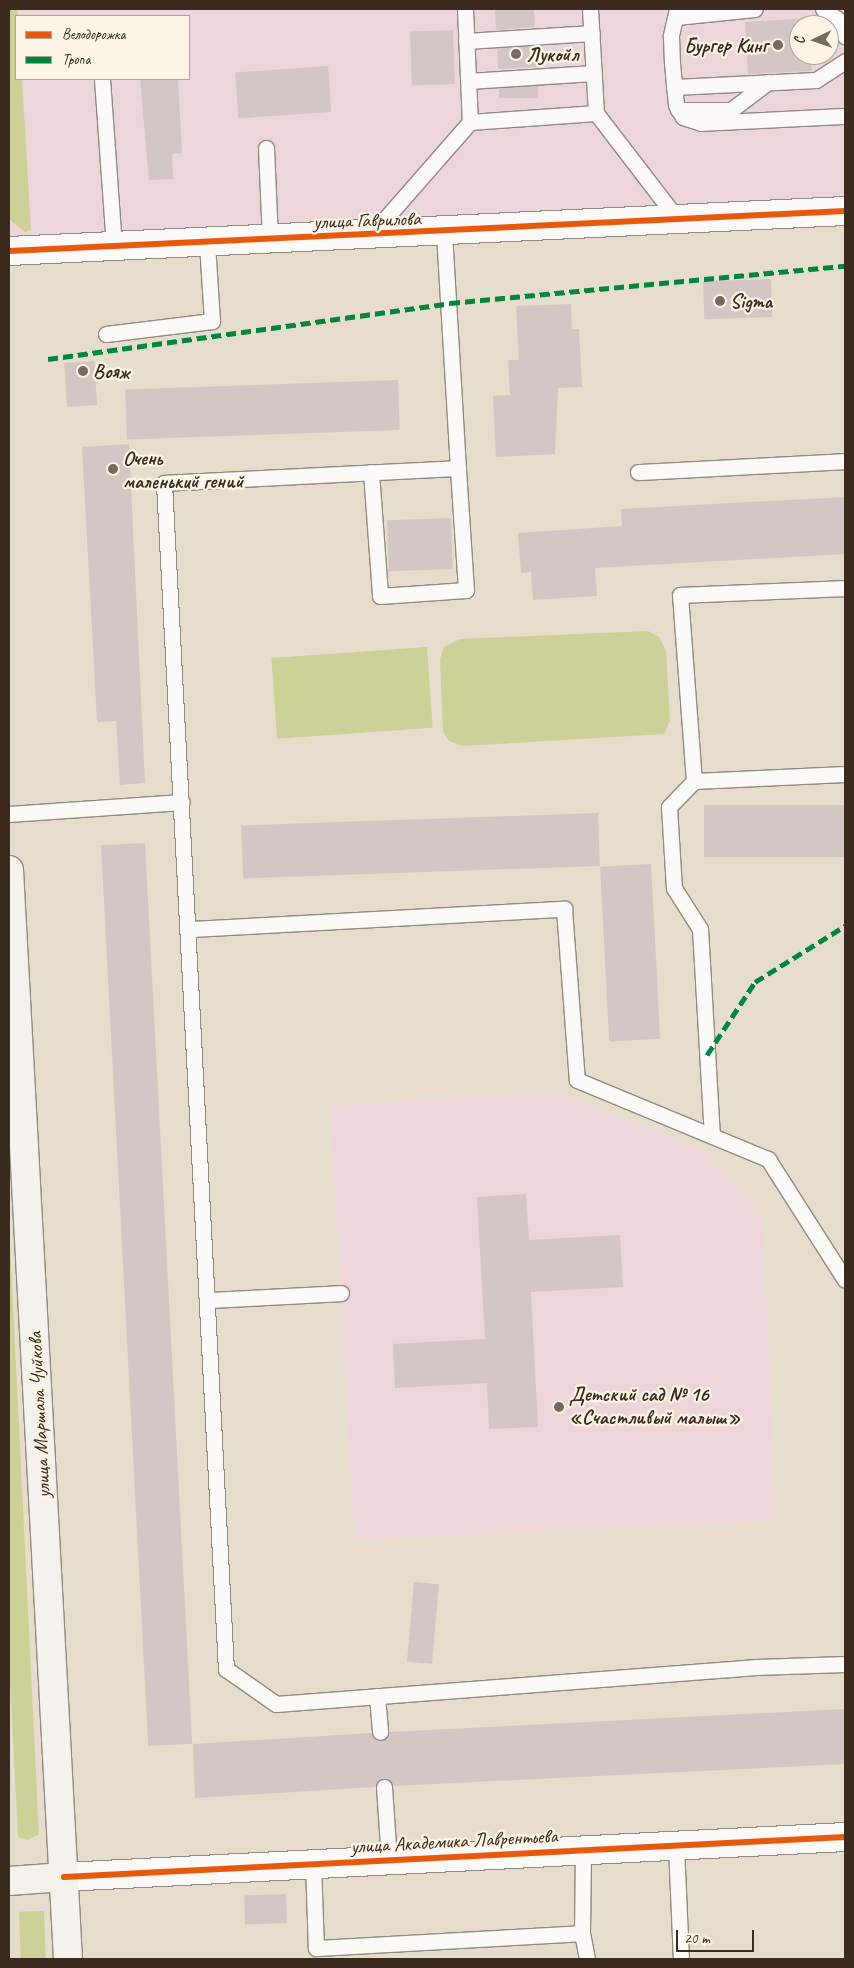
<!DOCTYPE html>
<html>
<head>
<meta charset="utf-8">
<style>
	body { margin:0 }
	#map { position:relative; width:854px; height:1968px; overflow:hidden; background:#e7ddcd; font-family:Caveat,sans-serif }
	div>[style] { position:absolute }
	.built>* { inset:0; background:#ecd6d9 }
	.green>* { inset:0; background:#cdd197; transform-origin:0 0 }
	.building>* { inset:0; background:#d4c6c4; transform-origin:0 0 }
	.roads { filter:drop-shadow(1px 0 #928a80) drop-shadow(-1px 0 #928a80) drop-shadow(0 1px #928a80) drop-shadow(0 -1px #928a80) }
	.service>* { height:15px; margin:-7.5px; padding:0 7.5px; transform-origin:7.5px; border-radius:7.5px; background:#fbfaf8 }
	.minor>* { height:28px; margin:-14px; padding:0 14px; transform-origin:14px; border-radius:14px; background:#fbfaf8 }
	.secondary>* { height:28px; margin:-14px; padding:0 14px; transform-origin:14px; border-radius:14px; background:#f5f1ec }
	.quiet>* { height:5px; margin-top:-2.5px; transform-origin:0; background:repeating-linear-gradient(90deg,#00873e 0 10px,transparent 0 15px) }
	.cycleway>* { height:6px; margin:-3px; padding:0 3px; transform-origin:3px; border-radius:3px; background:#e8590c }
	.dots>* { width:14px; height:14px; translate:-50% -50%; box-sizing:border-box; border:2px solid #fcf5e5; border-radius:50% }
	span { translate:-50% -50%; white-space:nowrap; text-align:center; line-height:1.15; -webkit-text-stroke:4.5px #fcf5e5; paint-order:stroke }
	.poi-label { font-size:20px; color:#3b2a1e; font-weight:700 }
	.right { translate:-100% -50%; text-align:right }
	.left { translate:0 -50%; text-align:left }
	.street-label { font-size:20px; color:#3b2a1e }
	.frame { position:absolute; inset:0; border:10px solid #3b2a1e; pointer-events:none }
	.legend { position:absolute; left:15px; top:15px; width:175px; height:65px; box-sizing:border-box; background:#fcf5e5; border:1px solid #afa495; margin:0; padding:6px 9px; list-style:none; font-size:15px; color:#3b2a1e }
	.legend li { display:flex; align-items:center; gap:10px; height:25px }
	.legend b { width:25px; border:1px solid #afa495 }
	.north { position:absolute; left:789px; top:15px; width:50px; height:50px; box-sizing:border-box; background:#fcf5e5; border:1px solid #afa495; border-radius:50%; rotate:267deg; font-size:14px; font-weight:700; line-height:20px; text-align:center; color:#3b2a1e }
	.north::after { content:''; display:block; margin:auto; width:18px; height:22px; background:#77695b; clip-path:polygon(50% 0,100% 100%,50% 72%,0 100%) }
	.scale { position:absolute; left:676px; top:1930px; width:78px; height:22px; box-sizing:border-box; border:2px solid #3b2a1e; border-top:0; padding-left:6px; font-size:15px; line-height:18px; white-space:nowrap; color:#3b2a1e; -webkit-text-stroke:4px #fcf5e5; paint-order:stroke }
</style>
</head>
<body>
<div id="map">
	<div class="built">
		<i style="clip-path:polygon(evenodd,9px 9px,845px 9px,845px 199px,27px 243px,9px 232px,9px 9px,16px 16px,189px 16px,189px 79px,16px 79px,16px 16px,9px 9px,799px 25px,829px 25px,829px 55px,799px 55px,799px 25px)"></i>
		<i style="clip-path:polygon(552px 1091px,703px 1150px,763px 1219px,776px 1521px,354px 1540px,330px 1106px)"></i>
	</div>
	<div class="green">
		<i style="clip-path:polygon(9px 9px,18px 9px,16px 79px,22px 79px,31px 230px,25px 232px,9px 219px)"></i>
		<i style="clip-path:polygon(648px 631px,659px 637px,666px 651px,670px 721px,664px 734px,462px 746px,449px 741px,443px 731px,440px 659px,444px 647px,460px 639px)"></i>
		<i style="left:427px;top:647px;width:81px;height:156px;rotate:86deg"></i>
		<i style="clip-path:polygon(9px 1222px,39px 1834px,28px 1840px,18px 1837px,9px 1660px)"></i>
		<i style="left:44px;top:1911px;width:48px;height:25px;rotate:88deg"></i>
	</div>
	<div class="building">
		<i style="clip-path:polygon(495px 9px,534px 9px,535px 27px,496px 30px)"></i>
		<i style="clip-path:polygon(809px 18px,810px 25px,799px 25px,799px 55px,811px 55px,812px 71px,748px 74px,745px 22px)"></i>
		<i style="left:453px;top:30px;width:54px;height:43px;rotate:88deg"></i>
		<i style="left:536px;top:46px;width:21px;height:39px;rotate:87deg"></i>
		<i style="left:328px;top:66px;width:46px;height:93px;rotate:86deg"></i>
		<i style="clip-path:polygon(140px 79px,178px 79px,182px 153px,172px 154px,173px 179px,149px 180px)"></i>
		<i style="left:538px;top:86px;width:12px;height:39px;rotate:90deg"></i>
		<i style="left:771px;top:279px;width:38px;height:68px;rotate:88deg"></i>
		<i style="clip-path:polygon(571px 304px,572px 329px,579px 329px,582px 387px,558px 388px,555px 454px,496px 457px,493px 396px,510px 395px,508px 360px,519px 360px,516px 306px)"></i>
		<i style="left:94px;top:361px;width:44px;height:30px;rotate:86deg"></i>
		<i style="left:398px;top:380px;width:50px;height:273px;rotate:88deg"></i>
		<i style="clip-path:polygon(129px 444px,145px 783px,120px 785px,116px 721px,97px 722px,82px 447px)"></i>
		<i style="clip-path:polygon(845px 497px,845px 554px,595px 568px,597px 596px,533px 600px,531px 572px,521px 573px,518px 533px,622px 526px,621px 509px)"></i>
		<i style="left:451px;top:518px;width:51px;height:64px;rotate:88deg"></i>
		<i style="left:845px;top:805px;width:52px;height:141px;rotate:90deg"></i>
		<i style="left:598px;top:813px;width:53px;height:357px;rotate:88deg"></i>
		<i style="left:145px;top:843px;width:902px;height:44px;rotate:87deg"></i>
		<i style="left:651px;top:864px;width:175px;height:51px;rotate:87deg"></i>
		<i style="clip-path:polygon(526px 1194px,529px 1240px,620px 1235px,623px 1287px,531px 1292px,538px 1427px,489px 1429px,487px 1383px,395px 1388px,393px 1344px,485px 1339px,477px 1197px)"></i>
		<i style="left:414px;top:1582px;width:25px;height:80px;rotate:5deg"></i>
		<i style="clip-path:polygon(845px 1709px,845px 1764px,393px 1786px,384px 1778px,375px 1787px,195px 1798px,193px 1744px,371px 1733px,380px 1741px,389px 1732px)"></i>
		<i style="left:286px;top:1894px;width:29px;height:42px;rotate:88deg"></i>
	</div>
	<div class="roads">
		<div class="service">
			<i style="left:465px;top:9px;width:113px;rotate:87.5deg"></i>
			<i style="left:590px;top:9px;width:104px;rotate:86.7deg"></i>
			<i style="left:596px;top:113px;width:136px;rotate:52.5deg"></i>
			<i style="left:677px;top:9px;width:28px;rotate:103deg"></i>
			<i style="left:671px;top:36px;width:27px;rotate:88deg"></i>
			<i style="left:672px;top:63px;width:42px;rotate:84.6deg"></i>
			<i style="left:676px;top:105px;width:14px;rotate:60deg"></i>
			<i style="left:683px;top:117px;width:19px;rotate:18deg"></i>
			<i style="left:701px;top:123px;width:144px;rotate:-2.8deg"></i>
			<i style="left:823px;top:9px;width:21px;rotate:35deg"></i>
			<i style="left:840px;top:21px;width:16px;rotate:72deg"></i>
			<i style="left:676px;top:17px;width:79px;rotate:-5.8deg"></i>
			<i style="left:466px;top:41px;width:126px;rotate:-3.6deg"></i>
			<i style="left:102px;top:79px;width:166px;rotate:85.9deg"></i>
			<i style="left:468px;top:81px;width:126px;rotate:-3.6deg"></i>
			<i style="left:674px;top:87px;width:142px;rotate:-2.8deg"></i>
			<i style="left:816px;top:80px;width:35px;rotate:-33deg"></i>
			<i style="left:678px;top:110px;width:53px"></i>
			<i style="left:731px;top:110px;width:46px;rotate:-37.1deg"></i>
			<i style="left:266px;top:148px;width:92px;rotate:87.5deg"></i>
			<i style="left:444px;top:233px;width:235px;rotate:86.6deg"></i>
			<i style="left:458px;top:468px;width:294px;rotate:177.1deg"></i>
			<i style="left:164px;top:483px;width:1188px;rotate:87.01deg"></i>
			<i style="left:226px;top:1669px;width:61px;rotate:35deg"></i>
			<i style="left:276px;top:1704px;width:481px;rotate:-4.4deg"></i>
			<i style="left:756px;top:1667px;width:89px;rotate:-1.9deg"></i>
			<i style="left:371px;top:235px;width:150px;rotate:-48.8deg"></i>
			<i style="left:470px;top:122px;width:126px;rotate:-4.1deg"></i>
			<i style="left:106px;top:334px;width:107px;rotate:-7deg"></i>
			<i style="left:212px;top:321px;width:77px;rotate:-93.7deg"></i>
			<i style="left:371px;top:472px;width:124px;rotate:85.8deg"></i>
			<i style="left:380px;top:596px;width:86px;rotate:-4deg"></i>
			<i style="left:466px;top:590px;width:122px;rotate:-93.8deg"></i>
			<i style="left:638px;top:472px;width:207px;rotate:-3deg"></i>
			<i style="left:845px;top:588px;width:165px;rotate:177.6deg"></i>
			<i style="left:680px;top:595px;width:187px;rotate:85.7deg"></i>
			<i style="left:694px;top:781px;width:151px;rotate:-2.7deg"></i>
			<i style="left:694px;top:781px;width:36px;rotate:134deg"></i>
			<i style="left:669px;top:807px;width:81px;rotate:86.5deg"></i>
			<i style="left:674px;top:888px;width:49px;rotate:57.6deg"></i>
			<i style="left:700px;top:929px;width:207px;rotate:86.7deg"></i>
			<i style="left:9px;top:814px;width:173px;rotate:-4deg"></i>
			<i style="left:190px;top:929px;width:375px;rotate:-3.1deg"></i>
			<i style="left:564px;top:909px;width:171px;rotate:85.7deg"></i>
			<i style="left:577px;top:1080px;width:207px;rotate:22.5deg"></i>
			<i style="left:768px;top:1159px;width:143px;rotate:57.5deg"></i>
			<i style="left:208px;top:1300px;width:133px;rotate:-3deg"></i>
			<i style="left:377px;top:1696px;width:36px;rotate:85deg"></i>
			<i style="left:384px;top:1787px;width:73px;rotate:86.1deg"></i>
			<i style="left:676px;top:1846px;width:113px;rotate:87.5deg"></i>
			<i style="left:313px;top:1864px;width:84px;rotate:88deg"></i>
			<i style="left:316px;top:1948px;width:266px;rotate:-3.2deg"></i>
			<i style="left:582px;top:1933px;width:82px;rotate:-89.3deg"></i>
			<i style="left:582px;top:1933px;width:26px;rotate:79deg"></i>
		</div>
		<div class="minor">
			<i style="left:9px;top:251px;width:837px;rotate:-2.74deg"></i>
			<i style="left:64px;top:1877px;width:782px;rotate:-2.93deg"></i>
		</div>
		<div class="secondary">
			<i style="left:9px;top:870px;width:1091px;rotate:86.9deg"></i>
			<i style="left:9px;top:1881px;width:55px;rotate:-4.2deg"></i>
		</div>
	</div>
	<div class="quiet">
		<i style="left:48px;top:359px;width:406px;rotate:-7.9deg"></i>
		<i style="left:450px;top:303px;width:397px;rotate:-5.4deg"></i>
		<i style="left:707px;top:1055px;width:87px;rotate:-56.7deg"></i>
		<i style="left:755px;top:982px;width:106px;rotate:-31.9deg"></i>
	</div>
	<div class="cycleway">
		<i style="left:9px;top:251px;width:837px;rotate:-2.74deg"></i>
		<i style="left:64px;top:1877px;width:782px;rotate:-2.93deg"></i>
	</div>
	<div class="dots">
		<i style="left:778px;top:45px;background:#77695b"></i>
		<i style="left:516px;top:54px;background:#77695b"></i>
		<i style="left:720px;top:301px;background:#77695b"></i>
		<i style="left:83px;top:371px;background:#77695b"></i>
		<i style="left:113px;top:469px;background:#77695b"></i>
		<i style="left:559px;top:1407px;background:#77695b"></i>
	</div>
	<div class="poi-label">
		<span class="right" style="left:768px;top:45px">Бургер Кинг</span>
		<span class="left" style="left:526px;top:54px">Лукойл</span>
		<span class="left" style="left:730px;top:301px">Sigma</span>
		<span class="left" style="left:93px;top:371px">Вояж</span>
		<span class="left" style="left:123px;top:470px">Очень<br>маленький гений</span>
		<span class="left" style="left:569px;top:1406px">Детский сад № 16<br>«Счастливый малыш»</span>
	</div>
	<div class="street-label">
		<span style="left:367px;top:220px;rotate:-2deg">улица Гаврилова</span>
		<span style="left:39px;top:1415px;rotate:-93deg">улица Маршала Чуйкова</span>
		<span style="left:454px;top:1841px;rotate:-3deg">улица Академика Лаврентьева</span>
	</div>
	<div class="frame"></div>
	<ul class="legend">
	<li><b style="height:6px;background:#e8590c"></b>Велодорожка</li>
	<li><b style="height:6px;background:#00873e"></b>Тропа</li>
	</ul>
	<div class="north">С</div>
	<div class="scale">20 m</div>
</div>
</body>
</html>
